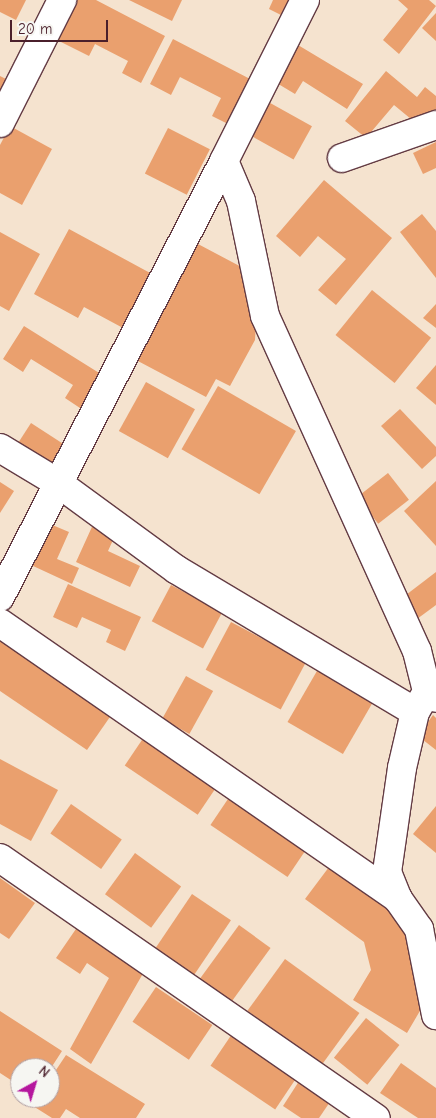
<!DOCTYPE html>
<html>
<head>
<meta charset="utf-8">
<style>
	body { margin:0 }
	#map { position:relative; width:436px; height:1118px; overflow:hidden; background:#f5e3cf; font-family:"Comic Neue",sans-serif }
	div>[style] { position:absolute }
	.building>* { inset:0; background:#eaa06e; transform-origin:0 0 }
	.roads { filter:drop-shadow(1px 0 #643c44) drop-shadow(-1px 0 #643c44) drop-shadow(0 1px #643c44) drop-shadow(0 -1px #643c44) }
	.minor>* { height:28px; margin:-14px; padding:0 14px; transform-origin:14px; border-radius:14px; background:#fff }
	span { translate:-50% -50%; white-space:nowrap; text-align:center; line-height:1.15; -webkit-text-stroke:4px #f6f6f2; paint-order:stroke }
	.north { position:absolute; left:10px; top:1058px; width:50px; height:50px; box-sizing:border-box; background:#f6f6f2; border:1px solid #b1a0a2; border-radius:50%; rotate:39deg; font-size:14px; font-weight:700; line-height:20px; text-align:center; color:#4a1f2b }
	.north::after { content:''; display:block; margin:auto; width:18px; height:22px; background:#b5179e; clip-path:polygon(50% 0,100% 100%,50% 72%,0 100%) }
	.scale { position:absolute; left:10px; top:20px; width:98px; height:22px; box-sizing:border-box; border:2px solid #4a1f2b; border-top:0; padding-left:6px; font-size:15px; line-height:18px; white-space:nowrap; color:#4a1f2b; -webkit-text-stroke:4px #f6f6f2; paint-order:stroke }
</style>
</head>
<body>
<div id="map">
	<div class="building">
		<i style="clip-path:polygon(0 0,26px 0,16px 20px,0 12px)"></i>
		<i style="clip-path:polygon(77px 0,96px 0,165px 36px,141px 83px,122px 73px,128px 61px,95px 44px,89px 56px,57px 40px)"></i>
		<i style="clip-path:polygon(129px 0,182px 0,172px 21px)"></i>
		<i style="clip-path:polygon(273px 0,296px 0,287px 18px,269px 9px)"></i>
		<i style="clip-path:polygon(398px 0,429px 0,436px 6px,399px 54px,383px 40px,408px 9px)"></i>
		<i style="clip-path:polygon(436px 13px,436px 41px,422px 28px)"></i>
		<i style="clip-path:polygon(173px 39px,252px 80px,230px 125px,212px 116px,221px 98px,180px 77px,171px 95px,150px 84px)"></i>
		<i style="clip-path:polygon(298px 45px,363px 84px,347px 109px,303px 81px,295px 94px,275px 82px)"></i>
		<i style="clip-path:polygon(386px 71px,417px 97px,425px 87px,436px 96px,436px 116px,417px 124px,394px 105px,366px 138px,345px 121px)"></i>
		<i style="clip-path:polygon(0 76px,6px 79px,0 91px)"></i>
		<i style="left:263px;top:99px;width:56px;height:38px;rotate:29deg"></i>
		<i style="clip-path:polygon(10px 126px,52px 149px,22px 205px,0 193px,0 145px)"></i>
		<i style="left:168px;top:128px;width:47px;height:51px;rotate:27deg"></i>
		<i style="clip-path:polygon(436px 142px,436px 168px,423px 174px,413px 153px)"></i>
		<i style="clip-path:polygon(324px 180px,392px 238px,336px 305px,318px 290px,346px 259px,318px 236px,300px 257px,276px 236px)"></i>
		<i style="clip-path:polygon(422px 214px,436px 231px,436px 278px,400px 232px)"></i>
		<i style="clip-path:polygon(69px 229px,152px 274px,123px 328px,84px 307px,78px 318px,34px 294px)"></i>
		<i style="clip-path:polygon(0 232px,40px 254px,9px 311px,0 306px)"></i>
		<i style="clip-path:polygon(198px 244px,249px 271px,257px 303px,255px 340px,230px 386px,216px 379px,206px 397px,136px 360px)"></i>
		<i style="left:372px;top:290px;width:76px;height:58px;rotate:39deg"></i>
		<i style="clip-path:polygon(436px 304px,436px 328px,423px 318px)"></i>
		<i style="clip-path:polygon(24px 326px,104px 376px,83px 410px,65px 398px,73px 385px,31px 359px,23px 372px,3px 359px)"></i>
		<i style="clip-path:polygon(436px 365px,436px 405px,416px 388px)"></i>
		<i style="left:146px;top:382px;width:56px;height:56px;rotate:29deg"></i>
		<i style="left:218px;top:386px;width:90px;height:73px;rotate:30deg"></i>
		<i style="clip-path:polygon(400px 409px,436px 447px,436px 456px,422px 469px,381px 426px)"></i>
		<i style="left:31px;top:423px;width:46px;height:24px;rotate:33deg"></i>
		<i style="left:388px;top:473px;width:34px;height:39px;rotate:52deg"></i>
		<i style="clip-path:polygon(436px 481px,436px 546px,404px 511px)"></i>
		<i style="clip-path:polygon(0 482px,14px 491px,0 513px)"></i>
		<i style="clip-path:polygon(96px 518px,118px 529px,108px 551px,140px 566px,130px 587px,76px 562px)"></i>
		<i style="clip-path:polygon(50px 524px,69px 532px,57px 559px,79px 568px,72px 584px,31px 565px)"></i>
		<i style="clip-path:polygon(436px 572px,436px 605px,417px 619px,402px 598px)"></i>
		<i style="clip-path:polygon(68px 584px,141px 617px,125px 651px,106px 642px,111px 630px,82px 617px,77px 628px,53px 617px)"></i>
		<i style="left:171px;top:585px;width:58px;height:41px;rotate:28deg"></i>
		<i style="left:231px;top:622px;width:85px;height:54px;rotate:28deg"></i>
		<i style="clip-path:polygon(0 637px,112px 714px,87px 750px,0 691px)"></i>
		<i style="left:321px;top:664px;width:64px;height:67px;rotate:30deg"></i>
		<i style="left:186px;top:676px;width:31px;height:49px;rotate:29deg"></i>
		<i style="clip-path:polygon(433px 715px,436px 718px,436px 750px,418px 736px)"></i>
		<i style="left:146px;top:734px;width:88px;height:38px;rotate:34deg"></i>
		<i style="clip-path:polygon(0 759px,58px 790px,31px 841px,0 824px)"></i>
		<i style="left:230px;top:796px;width:93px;height:35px;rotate:34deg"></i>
		<i style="left:71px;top:804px;width:62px;height:36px;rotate:35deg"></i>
		<i style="clip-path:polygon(436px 806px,436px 853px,413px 834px)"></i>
		<i style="left:135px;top:853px;width:57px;height:51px;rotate:36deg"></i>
		<i style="clip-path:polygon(332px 863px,404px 916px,424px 1004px,407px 1033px,353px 1000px,371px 970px,364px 942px,305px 899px)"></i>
		<i style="clip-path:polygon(0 878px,35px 903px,9px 939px,0 933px)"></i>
		<i style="left:192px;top:894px;width:47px;height:69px;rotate:34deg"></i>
		<i style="left:239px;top:925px;width:39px;height:68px;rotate:36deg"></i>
		<i style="clip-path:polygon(78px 926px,145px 970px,91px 1064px,70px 1049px,109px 978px,87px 963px,80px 974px,56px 958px)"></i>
		<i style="left:285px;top:959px;width:92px;height:64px;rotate:36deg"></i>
		<i style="left:156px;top:987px;width:68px;height:42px;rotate:34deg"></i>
		<i style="clip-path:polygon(0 1011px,62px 1051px,51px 1068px,20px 1068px,20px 1086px,0 1073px)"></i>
		<i style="left:366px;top:1018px;width:43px;height:51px;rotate:39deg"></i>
		<i style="left:234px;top:1031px;width:78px;height:42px;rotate:34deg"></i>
		<i style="clip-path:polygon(66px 1055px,145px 1104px,136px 1118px,80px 1118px,66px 1109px,60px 1118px,52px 1118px,33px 1106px,38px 1098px,50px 1098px,50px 1079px)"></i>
		<i style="clip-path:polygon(401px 1063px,436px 1088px,436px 1118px,418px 1118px,380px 1093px)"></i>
		<i style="clip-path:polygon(303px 1075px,334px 1096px,319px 1118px,301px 1118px,283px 1106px)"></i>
	</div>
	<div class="roads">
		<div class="minor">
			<i style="left:305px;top:0;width:180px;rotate:116.7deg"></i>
			<i style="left:224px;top:161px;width:43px;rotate:67deg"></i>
			<i style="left:241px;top:201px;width:117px;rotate:78.2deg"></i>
			<i style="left:265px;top:316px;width:368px;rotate:65.6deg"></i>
			<i style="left:417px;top:651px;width:41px;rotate:76deg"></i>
			<i style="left:427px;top:691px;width:11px;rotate:38deg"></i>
			<i style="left:0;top:123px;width:138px;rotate:-63.2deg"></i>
			<i style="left:342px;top:158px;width:100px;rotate:-19.3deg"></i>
			<i style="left:0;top:448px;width:68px;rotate:31.1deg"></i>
			<i style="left:58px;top:483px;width:147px;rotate:36.2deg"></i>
			<i style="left:177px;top:570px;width:277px;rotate:30.8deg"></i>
			<i style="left:0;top:597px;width:490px;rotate:-62.8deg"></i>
			<i style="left:0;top:623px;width:484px;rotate:34.7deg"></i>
			<i style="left:424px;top:697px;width:17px;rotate:121deg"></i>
			<i style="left:415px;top:712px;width:57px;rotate:103.1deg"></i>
			<i style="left:402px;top:768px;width:105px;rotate:98.2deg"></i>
			<i style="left:387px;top:872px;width:29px;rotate:68deg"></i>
			<i style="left:398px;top:899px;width:37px;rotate:55deg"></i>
			<i style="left:419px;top:929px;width:88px;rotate:78.8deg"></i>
			<i style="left:0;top:858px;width:457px;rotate:34.7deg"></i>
		</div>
	</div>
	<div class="north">N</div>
	<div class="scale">20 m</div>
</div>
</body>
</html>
